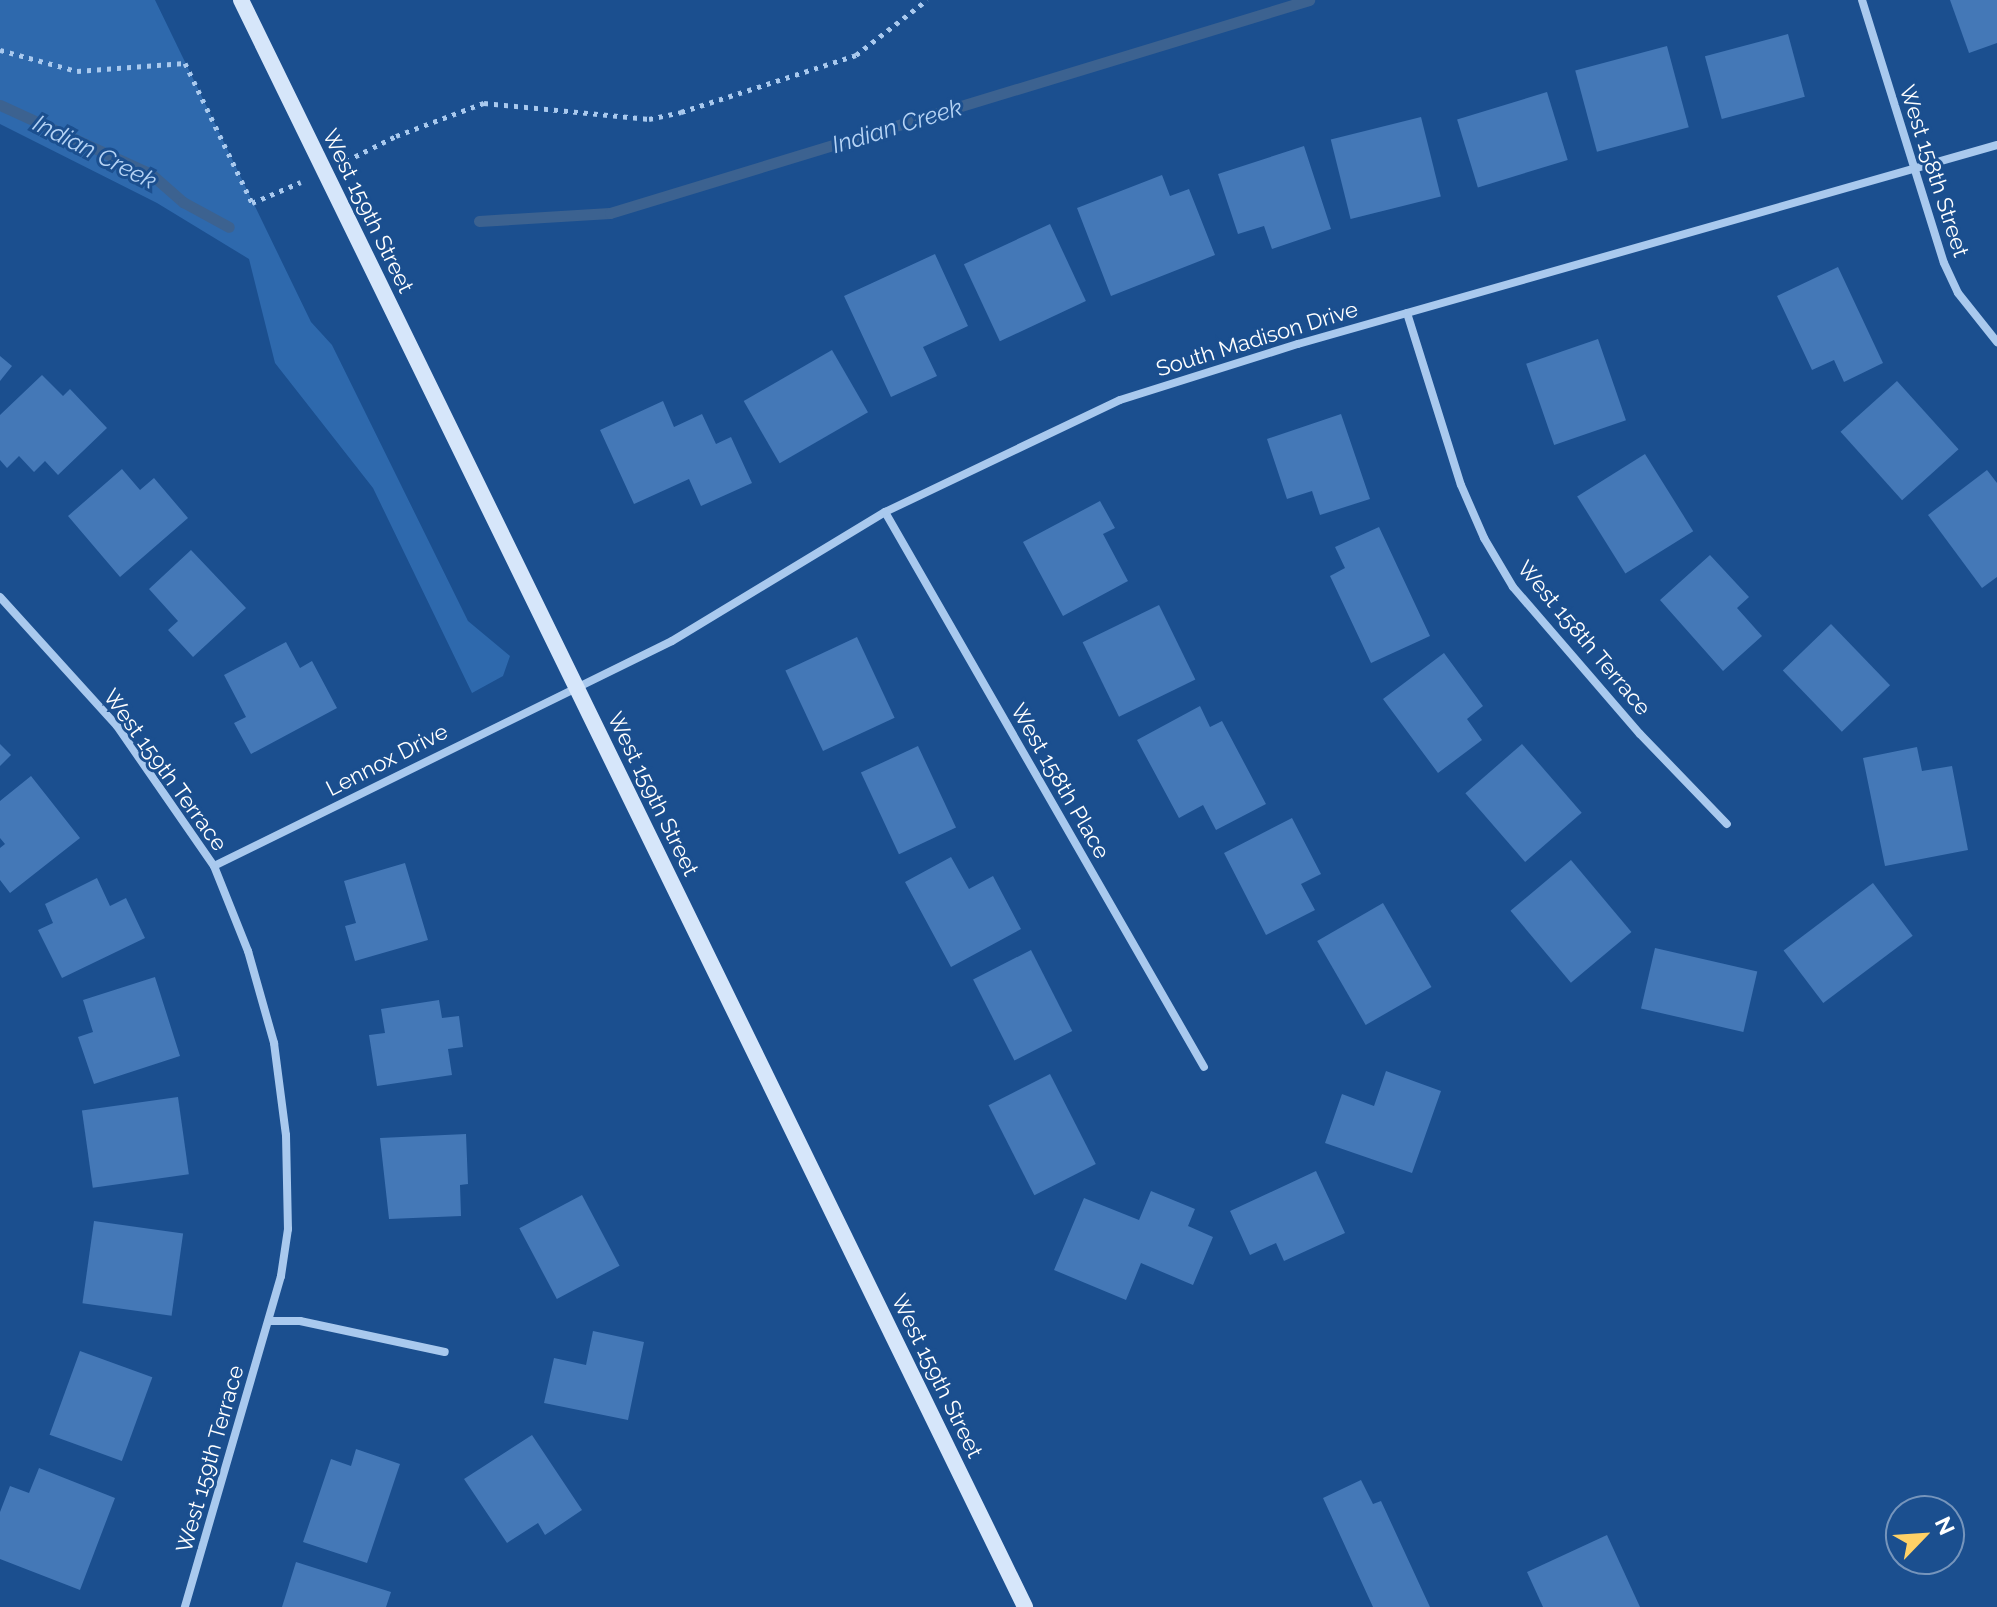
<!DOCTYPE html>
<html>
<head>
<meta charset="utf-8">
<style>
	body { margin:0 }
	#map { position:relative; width:1997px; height:1607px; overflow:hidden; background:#1b4f8f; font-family:Raleway,sans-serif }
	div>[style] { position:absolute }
	.green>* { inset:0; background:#2e69ad }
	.stream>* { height:11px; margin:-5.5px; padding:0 5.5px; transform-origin:5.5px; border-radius:5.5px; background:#3c6290 }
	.building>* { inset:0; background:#4478b7; transform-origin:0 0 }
	.path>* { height:5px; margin-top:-2.5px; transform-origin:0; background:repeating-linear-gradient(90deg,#a9c9ee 0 4px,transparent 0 10px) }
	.minor>* { height:8px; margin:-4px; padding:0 4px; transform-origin:4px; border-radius:4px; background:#a9c9ee }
	.secondary>* { height:16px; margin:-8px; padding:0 8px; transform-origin:8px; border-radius:8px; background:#d6e6fa }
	span { translate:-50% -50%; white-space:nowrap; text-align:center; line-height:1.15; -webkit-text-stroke:6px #1b4f8f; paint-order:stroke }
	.street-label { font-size:22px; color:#fff }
	.water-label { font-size:24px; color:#b5d3f5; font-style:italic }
	.north { position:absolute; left:1885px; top:1495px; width:80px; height:80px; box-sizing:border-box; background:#1b4f8f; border:2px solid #7695bc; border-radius:50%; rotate:65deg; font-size:22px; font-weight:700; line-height:32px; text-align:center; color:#fff }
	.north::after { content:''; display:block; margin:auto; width:28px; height:36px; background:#ffd166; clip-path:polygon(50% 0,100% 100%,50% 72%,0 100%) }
</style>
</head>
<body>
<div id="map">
	<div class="green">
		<i style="clip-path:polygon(0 0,155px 0,311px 322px,332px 345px,468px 621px,510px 656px,503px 676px,472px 693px,373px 488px,275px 363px,249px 259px,157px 203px,0 124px)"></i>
	</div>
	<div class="stream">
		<i style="left:0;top:105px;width:166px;rotate:24.6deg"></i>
		<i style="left:151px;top:174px;width:43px;rotate:41.2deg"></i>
		<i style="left:183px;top:202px;width:52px;rotate:28.5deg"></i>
		<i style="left:479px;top:221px;width:131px;rotate:-3.5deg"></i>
		<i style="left:610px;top:213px;width:731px;rotate:-16.95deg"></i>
	</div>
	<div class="building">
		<i style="clip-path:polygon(1950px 0,1997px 0,1997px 43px,1969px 53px)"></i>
		<i style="left:1788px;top:34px;width:65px;height:86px;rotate:75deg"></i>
		<i style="left:1667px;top:46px;width:84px;height:95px;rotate:75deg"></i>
		<i style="left:1547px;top:92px;width:71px;height:94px;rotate:73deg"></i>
		<i style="left:1421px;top:117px;width:82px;height:93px;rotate:76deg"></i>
		<i style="clip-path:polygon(1304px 146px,1331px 229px,1272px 249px,1264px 226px,1238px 234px,1218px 174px)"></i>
		<i style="clip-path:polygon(1162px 175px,1170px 196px,1189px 189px,1215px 255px,1111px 296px,1077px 208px)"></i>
		<i style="left:1050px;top:224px;width:85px;height:95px;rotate:65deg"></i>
		<i style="clip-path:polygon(935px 254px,968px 326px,923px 347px,937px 376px,891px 397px,844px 296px)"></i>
		<i style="clip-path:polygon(1838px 267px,1883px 363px,1844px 382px,1834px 360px,1812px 370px,1777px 296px)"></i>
		<i style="left:1598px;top:339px;width:86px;height:76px;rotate:71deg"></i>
		<i style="left:832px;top:350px;width:72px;height:102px;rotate:60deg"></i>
		<i style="clip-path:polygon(0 356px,12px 366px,0 381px)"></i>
		<i style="clip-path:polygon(42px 375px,63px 396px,70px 389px,107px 428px,58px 475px,45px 461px,34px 472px,19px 456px,7px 468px,0 460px,0 415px)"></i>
		<i style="left:1897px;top:381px;width:92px;height:76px;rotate:48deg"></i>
		<i style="clip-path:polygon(663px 401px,674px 427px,702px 414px,716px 444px,731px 437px,752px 483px,701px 506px,689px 479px,634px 504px,600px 430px)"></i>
		<i style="clip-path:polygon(1341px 414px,1370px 499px,1320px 515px,1312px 491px,1287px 499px,1267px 439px)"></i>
		<i style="left:1645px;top:454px;width:91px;height:80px;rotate:58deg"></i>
		<i style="clip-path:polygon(122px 469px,140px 490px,154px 478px,188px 518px,120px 577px,68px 516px)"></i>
		<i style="clip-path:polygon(1987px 470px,1997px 483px,1997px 577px,1982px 588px,1928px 515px)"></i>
		<i style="clip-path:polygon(1100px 501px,1115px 528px,1103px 534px,1128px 581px,1063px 616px,1023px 542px)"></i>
		<i style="clip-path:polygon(1379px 527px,1430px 636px,1371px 663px,1330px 576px,1345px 568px,1335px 547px)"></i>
		<i style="clip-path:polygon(191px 550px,246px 608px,193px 657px,168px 630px,178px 621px,149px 589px)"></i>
		<i style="clip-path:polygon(1710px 555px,1749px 597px,1737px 608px,1762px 636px,1723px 671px,1660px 600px)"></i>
		<i style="left:1159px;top:605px;width:83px;height:85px;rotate:64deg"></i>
		<i style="left:1831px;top:624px;width:85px;height:67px;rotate:46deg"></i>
		<i style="left:857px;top:637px;width:89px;height:79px;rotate:65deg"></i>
		<i style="clip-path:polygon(286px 642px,300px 668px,312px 661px,337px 708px,251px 754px,234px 723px,246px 717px,224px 675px)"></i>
		<i style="clip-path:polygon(1444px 653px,1483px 706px,1467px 719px,1482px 740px,1438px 773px,1383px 699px)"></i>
		<i style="clip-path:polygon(1200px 706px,1210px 727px,1222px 721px,1266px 804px,1216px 830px,1203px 805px,1179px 818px,1137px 740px)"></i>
		<i style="clip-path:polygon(0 744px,11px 755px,0 766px)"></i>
		<i style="left:1522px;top:744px;width:91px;height:75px;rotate:49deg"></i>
		<i style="left:918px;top:746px;width:90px;height:63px;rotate:65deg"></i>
		<i style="clip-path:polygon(1917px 747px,1922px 771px,1952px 766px,1968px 850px,1885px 866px,1863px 758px)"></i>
		<i style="clip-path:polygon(31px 776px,80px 838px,10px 893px,0 880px,0 848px,5px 844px,0 838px,0 801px)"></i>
		<i style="clip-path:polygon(1292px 818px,1321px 874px,1301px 884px,1315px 910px,1266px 935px,1224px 853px)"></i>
		<i style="clip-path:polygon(951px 857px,969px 889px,993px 876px,1021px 929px,951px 967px,905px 882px)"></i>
		<i style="left:1571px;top:860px;width:94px;height:79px;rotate:50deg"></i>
		<i style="clip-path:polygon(405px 863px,428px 940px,355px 961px,345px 926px,356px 923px,344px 881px)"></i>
		<i style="clip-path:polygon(97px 878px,110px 906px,126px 898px,145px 938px,62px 978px,38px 930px,53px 923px,45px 904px)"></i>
		<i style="left:1873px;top:883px;width:66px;height:112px;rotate:53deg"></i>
		<i style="left:1383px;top:903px;width:97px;height:76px;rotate:60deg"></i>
		<i style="left:1655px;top:948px;width:105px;height:62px;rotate:13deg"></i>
		<i style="left:1031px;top:950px;width:91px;height:65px;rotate:63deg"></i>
		<i style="clip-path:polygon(155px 977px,180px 1056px,94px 1084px,78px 1037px,93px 1032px,83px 1000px)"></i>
		<i style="clip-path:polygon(439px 1000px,442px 1018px,459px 1016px,463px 1047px,448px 1049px,452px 1075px,377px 1086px,369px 1035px,385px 1033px,381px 1009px)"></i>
		<i style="clip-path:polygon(1386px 1071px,1441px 1091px,1412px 1173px,1325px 1143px,1342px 1094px,1374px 1106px)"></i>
		<i style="left:1050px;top:1074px;width:101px;height:69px;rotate:63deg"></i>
		<i style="left:178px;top:1097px;width:78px;height:97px;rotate:82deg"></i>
		<i style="clip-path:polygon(466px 1134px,468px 1184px,460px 1185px,461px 1216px,389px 1219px,380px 1138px)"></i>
		<i style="clip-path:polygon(1316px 1171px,1345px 1233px,1284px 1261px,1276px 1243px,1250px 1255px,1230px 1211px)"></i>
		<i style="clip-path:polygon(1151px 1191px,1195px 1209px,1188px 1226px,1213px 1237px,1193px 1285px,1141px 1263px,1126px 1300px,1054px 1270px,1084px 1198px,1139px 1220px)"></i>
		<i style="left:582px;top:1195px;width:80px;height:71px;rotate:62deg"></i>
		<i style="left:94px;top:1221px;width:90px;height:83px;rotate:8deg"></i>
		<i style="clip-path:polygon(593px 1331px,644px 1342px,628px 1420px,544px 1403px,554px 1358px,586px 1365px)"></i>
		<i style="left:80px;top:1351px;width:77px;height:89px;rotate:20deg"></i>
		<i style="clip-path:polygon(532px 1435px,582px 1510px,545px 1535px,538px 1523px,507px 1543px,464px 1479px)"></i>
		<i style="clip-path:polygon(356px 1449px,400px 1464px,367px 1563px,303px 1542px,331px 1459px,351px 1466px)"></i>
		<i style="clip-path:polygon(39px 1468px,115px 1498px,80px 1590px,0 1559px,0 1512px,10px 1486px,29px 1493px)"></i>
		<i style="clip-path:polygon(1361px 1480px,1373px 1504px,1381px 1501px,1430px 1607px,1373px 1607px,1323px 1498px)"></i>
		<i style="clip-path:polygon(1607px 1535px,1640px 1607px,1543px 1607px,1527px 1572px)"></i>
		<i style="clip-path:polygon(296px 1562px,391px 1592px,386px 1607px,282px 1607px)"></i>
	</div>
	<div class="path">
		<i style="left:0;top:50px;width:80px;rotate:15.3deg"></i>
		<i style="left:77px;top:71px;width:108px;rotate:-4.2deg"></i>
		<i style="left:185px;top:63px;width:155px;rotate:64.4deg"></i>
		<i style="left:252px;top:203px;width:53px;rotate:-23.2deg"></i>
		<i style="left:346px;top:161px;width:56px;rotate:-26.6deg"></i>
		<i style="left:396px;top:136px;width:94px;rotate:-20.6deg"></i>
		<i style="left:484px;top:103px;width:166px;rotate:5.5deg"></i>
		<i style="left:649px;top:119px;width:33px;rotate:-12deg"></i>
		<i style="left:681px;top:112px;width:184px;rotate:-18deg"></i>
		<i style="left:856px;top:55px;width:90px;rotate:-37.8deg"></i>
	</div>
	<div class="minor">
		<i style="left:1862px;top:0;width:275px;rotate:72.7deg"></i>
		<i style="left:1944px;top:263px;width:33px;rotate:65deg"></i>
		<i style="left:1958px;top:293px;width:63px;rotate:51.5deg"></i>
		<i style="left:1407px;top:313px;width:180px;rotate:72.6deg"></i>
		<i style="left:1461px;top:485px;width:58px;rotate:66.5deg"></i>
		<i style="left:1484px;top:538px;width:57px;rotate:59.4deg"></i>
		<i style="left:1513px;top:587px;width:194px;rotate:49.2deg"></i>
		<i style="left:1640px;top:734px;width:125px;rotate:46deg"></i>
		<i style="left:885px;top:512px;width:640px;rotate:60.11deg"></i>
		<i style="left:0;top:597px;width:174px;rotate:47.8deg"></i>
		<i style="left:117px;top:726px;width:170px;rotate:55.3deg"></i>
		<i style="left:214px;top:866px;width:92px;rotate:68.2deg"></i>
		<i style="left:248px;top:951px;width:96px;rotate:74.2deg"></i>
		<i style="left:274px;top:1043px;width:93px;rotate:82.6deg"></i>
		<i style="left:286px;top:1135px;width:94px;rotate:88.8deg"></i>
		<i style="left:288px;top:1229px;width:48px;rotate:98.5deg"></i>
		<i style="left:281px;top:1276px;width:345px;rotate:106.2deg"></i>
		<i style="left:214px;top:866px;width:510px;rotate:-26.16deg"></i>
		<i style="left:672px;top:641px;width:249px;rotate:-31.2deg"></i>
		<i style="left:885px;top:512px;width:260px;rotate:-25.5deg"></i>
		<i style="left:1120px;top:400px;width:187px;rotate:-17.5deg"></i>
		<i style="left:1298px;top:344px;width:727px;rotate:-15.89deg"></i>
		<i style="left:270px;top:1321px;width:30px"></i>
		<i style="left:300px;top:1321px;width:148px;rotate:12.1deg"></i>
	</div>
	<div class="secondary">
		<i style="left:241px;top:0;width:1788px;rotate:63.99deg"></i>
	</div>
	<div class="street-label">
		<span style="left:1934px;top:171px;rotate:72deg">West 158th Street</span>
		<span style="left:368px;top:211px;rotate:64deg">West 159th Street</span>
		<span style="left:1257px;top:339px;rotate:-17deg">South Madison Drive</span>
		<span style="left:1584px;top:638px;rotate:50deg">West 158th Terrace</span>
		<span style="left:387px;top:760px;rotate:-27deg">Lennox Drive</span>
		<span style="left:165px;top:770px;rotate:54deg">West 159th Terrace</span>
		<span style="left:1060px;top:781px;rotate:60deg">West 158th Place</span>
		<span style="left:653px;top:794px;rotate:64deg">West 159th Street</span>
		<span style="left:937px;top:1376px;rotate:64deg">West 159th Street</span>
		<span style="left:210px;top:1459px;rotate:-74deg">West 159th Terrace</span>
	</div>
	<div class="water-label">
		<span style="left:897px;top:126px;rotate:-17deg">Indian Creek</span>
		<span style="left:95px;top:152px;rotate:27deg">Indian Creek</span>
	</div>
	<div class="north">N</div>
</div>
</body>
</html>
